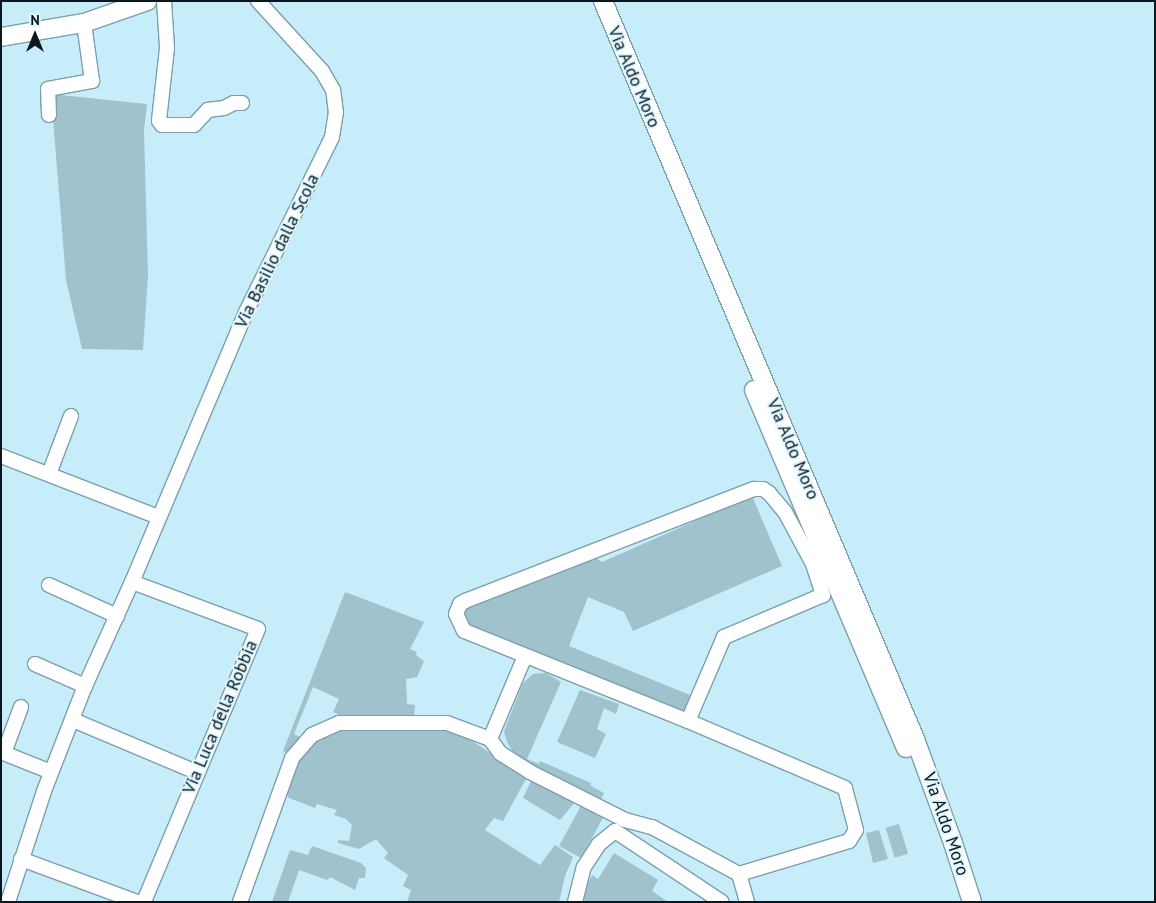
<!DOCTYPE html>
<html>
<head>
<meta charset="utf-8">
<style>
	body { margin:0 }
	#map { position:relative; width:1156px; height:903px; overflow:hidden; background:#c6edf9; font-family:"PT Sans",sans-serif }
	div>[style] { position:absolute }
	.green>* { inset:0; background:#a0c2cd; transform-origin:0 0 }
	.roads { filter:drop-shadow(1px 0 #7b9fab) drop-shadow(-1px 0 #7b9fab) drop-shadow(0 1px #7b9fab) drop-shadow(0 -1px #7b9fab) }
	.minor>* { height:14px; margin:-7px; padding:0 7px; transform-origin:7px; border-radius:7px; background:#fff }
	.major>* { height:18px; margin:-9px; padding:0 9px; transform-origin:9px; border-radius:9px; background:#fff }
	span { translate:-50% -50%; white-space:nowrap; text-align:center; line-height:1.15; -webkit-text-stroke:4px #e0f7ff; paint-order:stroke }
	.street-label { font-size:18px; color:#0a181d }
	.frame { position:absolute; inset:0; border:2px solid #0a181d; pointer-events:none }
	.north { position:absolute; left:10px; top:10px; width:50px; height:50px; -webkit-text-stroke:4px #e0f7ff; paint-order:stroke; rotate:0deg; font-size:14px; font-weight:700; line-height:20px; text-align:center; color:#0a181d }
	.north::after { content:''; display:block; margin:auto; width:18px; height:22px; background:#0a181d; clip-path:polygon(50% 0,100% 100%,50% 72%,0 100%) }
</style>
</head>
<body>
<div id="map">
	<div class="green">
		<i style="clip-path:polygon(51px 94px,147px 104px,144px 130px,148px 276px,143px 350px,82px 349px,66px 280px)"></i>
		<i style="clip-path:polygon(752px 496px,782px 566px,633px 631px,624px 612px,588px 597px,569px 646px,690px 695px,683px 713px,463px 624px,460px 615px,465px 606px,595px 557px,602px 562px)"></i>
		<i style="clip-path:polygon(345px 592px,424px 622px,410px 649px,417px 652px,416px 655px,424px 661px,417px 677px,406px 679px,407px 704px,415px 705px,414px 715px,342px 716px,333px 712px,339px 699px,313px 687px,294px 734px,302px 738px,287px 753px,283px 751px)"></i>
		<i style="clip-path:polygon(546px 673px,561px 682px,527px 759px,539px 764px,540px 761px,591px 783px,591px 786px,604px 793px,595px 811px,604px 816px,581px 858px,559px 846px,582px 804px,576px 801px,560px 820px,523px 798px,536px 770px,513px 752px,507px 742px,504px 731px,523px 683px,533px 674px)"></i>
		<i style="clip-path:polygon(580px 690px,619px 704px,616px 714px,604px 708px,597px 729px,606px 734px,595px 758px,557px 742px)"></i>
		<i style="clip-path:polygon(341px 729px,444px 729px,469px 739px,527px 777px,503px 821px,494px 818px,485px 830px,540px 865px,555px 845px,573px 857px,565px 876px,559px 902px,407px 902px,411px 890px,403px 886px,408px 875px,384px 858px,388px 853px,376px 839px,359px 849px,338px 843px,338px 840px,349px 841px,352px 825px,346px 819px,334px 815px,337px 810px,317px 804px,315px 808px,289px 798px,286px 793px,302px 753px,313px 744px)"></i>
		<i style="left:899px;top:824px;width:31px;height:14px;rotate:73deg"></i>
		<i style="clip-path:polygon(879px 830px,888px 859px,873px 863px,866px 833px)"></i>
		<i style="clip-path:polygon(312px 846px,361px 863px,366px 868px,365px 878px,359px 878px,355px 890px,330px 877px,327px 880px,299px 870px,288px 902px,272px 902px,290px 850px,308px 855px)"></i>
		<i style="clip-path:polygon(614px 853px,658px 880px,652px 891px,668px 902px,584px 902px,585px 889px,592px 875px,598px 879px)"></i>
	</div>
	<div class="roads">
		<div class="minor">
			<i style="left:164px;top:1px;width:47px;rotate:86.3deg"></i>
			<i style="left:167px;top:48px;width:73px;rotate:96.3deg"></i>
			<i style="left:159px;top:121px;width:5px;rotate:53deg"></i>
			<i style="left:162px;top:125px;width:32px"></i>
			<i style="left:194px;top:125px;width:21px;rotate:-47deg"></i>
			<i style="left:208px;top:110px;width:16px;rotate:-7deg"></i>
			<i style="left:224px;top:108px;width:11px;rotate:-27deg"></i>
			<i style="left:234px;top:103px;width:8px"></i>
			<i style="left:49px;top:115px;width:26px;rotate:-92deg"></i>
			<i style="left:48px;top:89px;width:45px;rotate:-10.3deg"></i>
			<i style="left:92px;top:81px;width:59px;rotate:-97.9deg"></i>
			<i style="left:1px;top:456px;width:168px;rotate:21.2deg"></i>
			<i style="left:49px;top:474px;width:62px;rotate:-69.2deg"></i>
			<i style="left:132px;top:582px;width:134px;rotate:20.5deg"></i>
			<i style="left:258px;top:629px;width:296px;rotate:112.7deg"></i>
			<i style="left:49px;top:585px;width:75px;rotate:24.5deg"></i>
			<i style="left:35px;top:664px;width:55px;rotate:23.7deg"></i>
			<i style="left:73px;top:720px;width:134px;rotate:22.9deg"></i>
			<i style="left:490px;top:739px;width:90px;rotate:-67.1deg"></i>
			<i style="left:1px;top:752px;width:54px;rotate:21.8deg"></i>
			<i style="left:4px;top:753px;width:49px;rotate:-69.7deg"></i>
			<i style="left:21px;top:859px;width:124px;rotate:20.3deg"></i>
			<i style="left:739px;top:874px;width:29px;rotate:74deg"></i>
			<i style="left:8px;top:902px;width:117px;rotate:-72deg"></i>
			<i style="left:44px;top:791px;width:113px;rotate:-68.7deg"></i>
			<i style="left:85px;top:686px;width:114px;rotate:-65.7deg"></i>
			<i style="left:132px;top:582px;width:291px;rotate:-67.1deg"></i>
			<i style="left:245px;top:314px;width:197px;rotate:-63.8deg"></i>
			<i style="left:332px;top:137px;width:24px;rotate:-81deg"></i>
			<i style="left:336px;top:113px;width:23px;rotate:-97deg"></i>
			<i style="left:333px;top:90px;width:22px;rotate:-120deg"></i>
			<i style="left:322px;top:71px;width:95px;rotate:-132.4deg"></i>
			<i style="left:240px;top:902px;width:153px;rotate:-70.1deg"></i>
			<i style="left:292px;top:758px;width:30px;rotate:-49deg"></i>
			<i style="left:312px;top:735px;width:30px;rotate:-24deg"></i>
			<i style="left:339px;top:723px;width:108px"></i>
			<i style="left:447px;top:723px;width:46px;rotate:20.4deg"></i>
			<i style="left:490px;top:739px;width:17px;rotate:54deg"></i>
			<i style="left:500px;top:753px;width:36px;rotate:32deg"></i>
			<i style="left:530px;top:772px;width:106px;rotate:26.8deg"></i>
			<i style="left:625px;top:820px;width:28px;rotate:15deg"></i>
			<i style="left:652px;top:827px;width:99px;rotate:28.4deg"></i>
			<i style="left:739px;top:874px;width:115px;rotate:-16.7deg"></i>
			<i style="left:849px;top:841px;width:13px;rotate:-58deg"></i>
			<i style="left:856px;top:830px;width:43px;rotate:-104.7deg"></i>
			<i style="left:845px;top:788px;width:171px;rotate:-156.9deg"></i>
			<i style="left:688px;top:721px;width:241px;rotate:-158.1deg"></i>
			<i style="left:464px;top:631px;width:19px;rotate:-115deg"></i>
			<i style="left:456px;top:614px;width:11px;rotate:-68deg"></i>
			<i style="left:460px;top:604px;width:6px;rotate:-31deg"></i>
			<i style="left:465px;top:601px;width:310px;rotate:-21.2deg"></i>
			<i style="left:754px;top:489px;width:9px"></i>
			<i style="left:763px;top:489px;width:7px;rotate:34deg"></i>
			<i style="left:769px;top:493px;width:25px;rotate:50deg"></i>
			<i style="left:785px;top:512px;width:59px;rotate:61.7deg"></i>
			<i style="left:813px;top:564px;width:33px;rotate:72deg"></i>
			<i style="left:823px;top:595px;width:108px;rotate:157deg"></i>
			<i style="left:724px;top:637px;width:91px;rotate:113.2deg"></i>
			<i style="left:575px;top:902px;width:36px;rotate:-76deg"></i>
			<i style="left:584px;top:867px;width:27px;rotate:-57deg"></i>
			<i style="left:599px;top:844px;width:21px;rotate:-39deg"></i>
			<i style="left:615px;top:831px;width:128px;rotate:33.6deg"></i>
		</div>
		<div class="major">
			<i style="left:603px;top:1px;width:801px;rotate:67.08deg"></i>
			<i style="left:915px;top:739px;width:111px;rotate:69.9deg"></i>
			<i style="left:953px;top:843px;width:62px;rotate:72.1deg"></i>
			<i style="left:1px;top:37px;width:84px;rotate:-9.6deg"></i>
			<i style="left:84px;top:23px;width:67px;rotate:-19.2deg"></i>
			<i style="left:754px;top:390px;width:389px;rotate:67deg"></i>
		</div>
	</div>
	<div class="street-label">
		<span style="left:634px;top:77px;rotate:67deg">Via Aldo Moro</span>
		<span style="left:277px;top:251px;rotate:-64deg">Via Basilio dalla Scola</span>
		<span style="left:793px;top:449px;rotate:67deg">Via Aldo Moro</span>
		<span style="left:220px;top:717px;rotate:-67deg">Via Luca della Robbia</span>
		<span style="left:946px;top:824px;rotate:71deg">Via Aldo Moro</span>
	</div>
	<div class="frame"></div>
	<div class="north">N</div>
</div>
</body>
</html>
